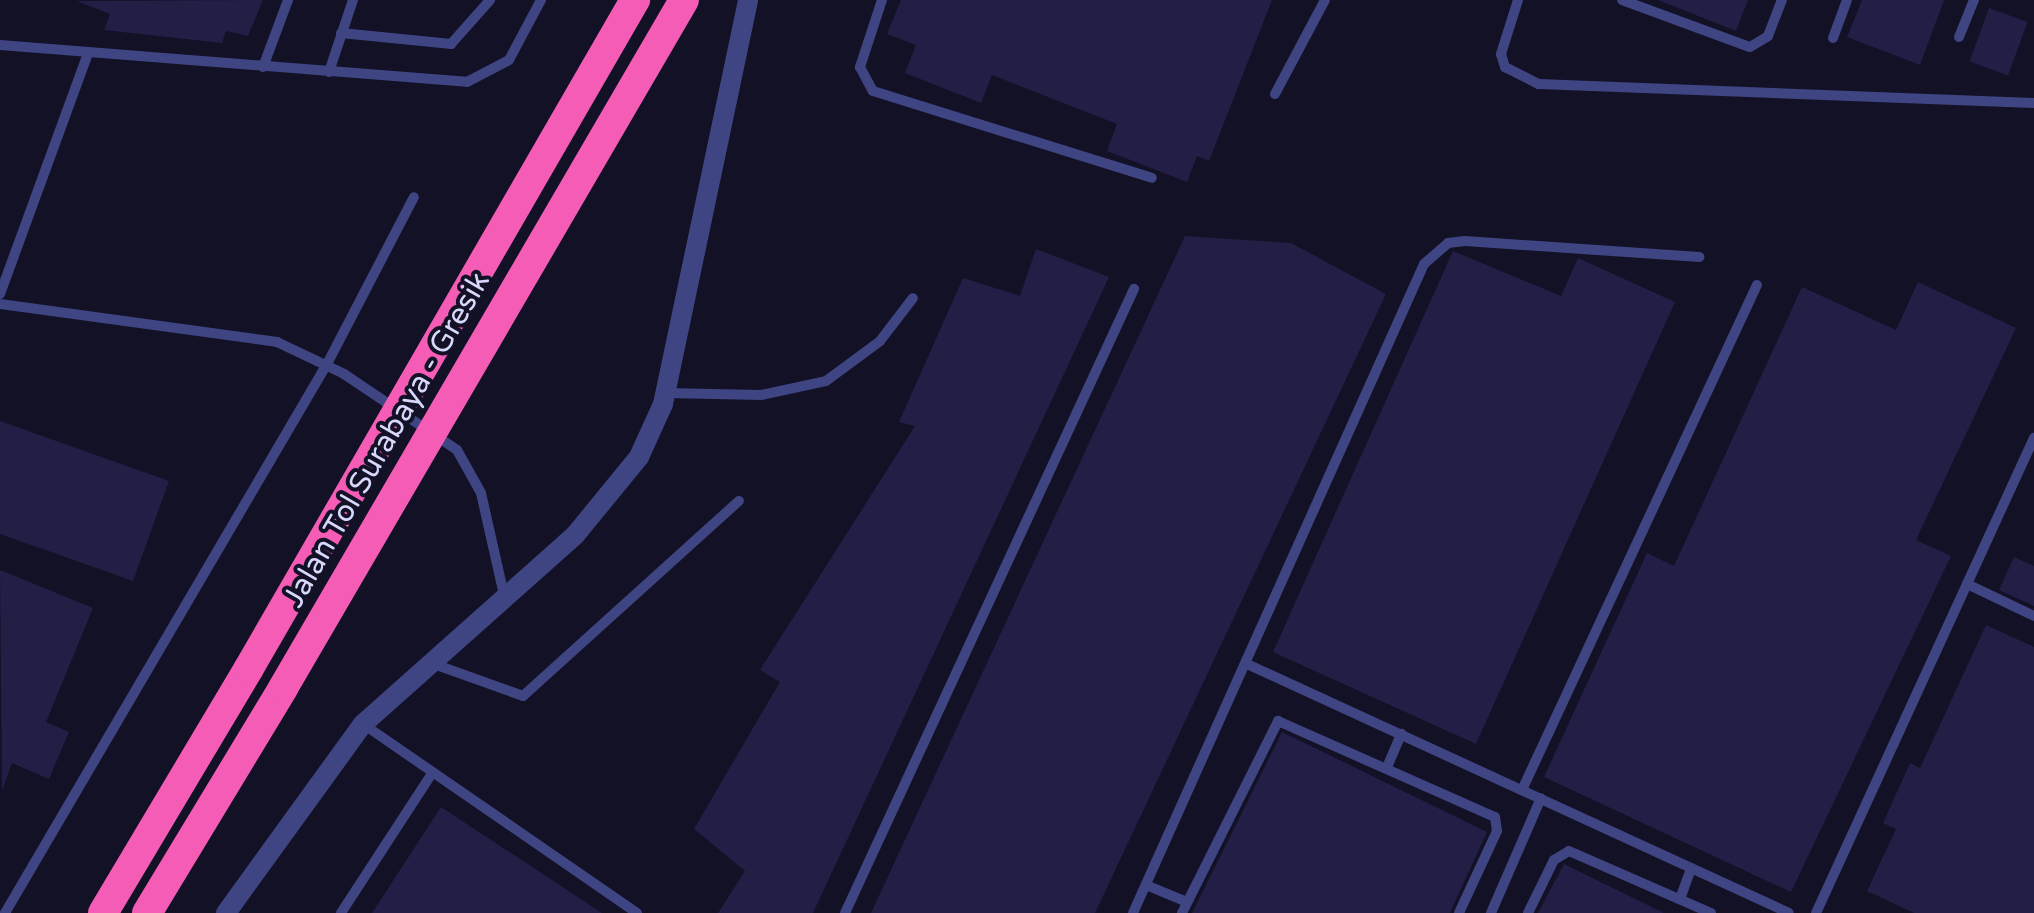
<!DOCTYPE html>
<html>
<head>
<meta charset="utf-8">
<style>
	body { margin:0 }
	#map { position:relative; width:2034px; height:913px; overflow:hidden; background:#121126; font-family:"Varela Round",sans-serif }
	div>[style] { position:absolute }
	.building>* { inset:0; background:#221e46; transform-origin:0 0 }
	.service>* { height:10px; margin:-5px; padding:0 5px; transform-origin:5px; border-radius:5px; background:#3f4482 }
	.minor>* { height:20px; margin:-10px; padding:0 10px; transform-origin:10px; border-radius:10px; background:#3f4482 }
	.motorway>* { height:30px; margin:-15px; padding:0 15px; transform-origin:15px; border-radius:15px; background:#f45cb6 }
	.motorway-bridge>* { height:30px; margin:-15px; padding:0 15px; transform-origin:15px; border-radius:15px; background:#f45cb6 }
	span { translate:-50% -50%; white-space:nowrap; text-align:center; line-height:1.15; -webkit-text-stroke:8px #121126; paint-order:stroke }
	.street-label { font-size:30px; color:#d8d8fc }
</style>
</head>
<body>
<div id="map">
	<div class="building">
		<i style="clip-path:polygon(263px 0,248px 36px,226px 31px,222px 43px,104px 30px,110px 14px,77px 1px)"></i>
		<i style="clip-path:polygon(901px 0,1272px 0,1209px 161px,1197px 156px,1187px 182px,1107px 151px,1117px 124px,992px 75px,981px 103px,905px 73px,916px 45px,887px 34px)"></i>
		<i style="clip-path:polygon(1658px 0,1748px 0,1736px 31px)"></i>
		<i style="clip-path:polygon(1862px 0,1944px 0,1920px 65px,1847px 37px)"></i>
		<i style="left:1989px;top:8px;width:41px;height:57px;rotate:20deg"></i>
		<i style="clip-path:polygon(1185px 236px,1291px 243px,1386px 294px,1095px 913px,871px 913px)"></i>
		<i style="clip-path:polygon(1036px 249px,1109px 277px,813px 913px,718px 913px,745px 871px,694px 829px,780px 682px,760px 670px,915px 426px,899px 422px,963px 278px,1020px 296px)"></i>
		<i style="clip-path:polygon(1453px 251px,1561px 296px,1578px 258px,1675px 302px,1476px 744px,1273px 652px)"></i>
		<i style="clip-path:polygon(1918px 282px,2016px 328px,1916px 540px,1951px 556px,1791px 892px,1544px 777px,1647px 553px,1674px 566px,1802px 287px,1896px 330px)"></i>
		<i style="clip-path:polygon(0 421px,169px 481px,133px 581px,0 534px)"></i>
		<i style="clip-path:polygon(2014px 557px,2034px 566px,2034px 606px,1999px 590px)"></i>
		<i style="clip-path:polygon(0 570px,93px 608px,46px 722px,69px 732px,49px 779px,12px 763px,2px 791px)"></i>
		<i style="clip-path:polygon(1986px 625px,2034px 647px,2034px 913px,1914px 913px,1867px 891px,1896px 829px,1883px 823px,1910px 763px,1920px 768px)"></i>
		<i style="clip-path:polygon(1282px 732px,1487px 832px,1450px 913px,1192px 913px)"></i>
		<i style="clip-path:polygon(441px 807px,602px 913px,372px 913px)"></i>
		<i style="clip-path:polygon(1564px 864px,1664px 913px,1538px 913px)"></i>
	</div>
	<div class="service">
		<i style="left:882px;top:0;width:71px;rotate:108.2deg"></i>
		<i style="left:860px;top:67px;width:27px;rotate:62deg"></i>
		<i style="left:873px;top:91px;width:292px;rotate:17.3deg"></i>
		<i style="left:1518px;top:0;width:57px;rotate:107.5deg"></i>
		<i style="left:1501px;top:54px;width:14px;rotate:73deg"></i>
		<i style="left:1505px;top:67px;width:38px;rotate:27deg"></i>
		<i style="left:1539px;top:84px;width:495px;rotate:2.2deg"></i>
		<i style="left:1622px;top:0;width:136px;rotate:20.2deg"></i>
		<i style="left:1750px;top:47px;width:21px;rotate:-31deg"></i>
		<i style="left:1768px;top:36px;width:39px;rotate:-69deg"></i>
		<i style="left:341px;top:33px;width:111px;rotate:5.7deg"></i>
		<i style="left:451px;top:44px;width:59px;rotate:-48.4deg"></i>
		<i style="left:1959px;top:37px;width:40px;rotate:-68deg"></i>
		<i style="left:1833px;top:38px;width:40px;rotate:-69.8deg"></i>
		<i style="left:0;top:45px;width:468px;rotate:4.5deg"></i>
		<i style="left:467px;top:82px;width:47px;rotate:-27.6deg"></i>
		<i style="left:509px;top:60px;width:68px;rotate:-61.9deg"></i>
		<i style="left:263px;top:67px;width:72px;rotate:-69.5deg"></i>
		<i style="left:329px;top:72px;width:76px;rotate:-71.6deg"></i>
		<i style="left:1275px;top:94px;width:106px;rotate:-62deg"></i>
		<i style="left:0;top:294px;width:256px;rotate:-69.9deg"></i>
		<i style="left:0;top:304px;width:280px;rotate:7.8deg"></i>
		<i style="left:277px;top:342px;width:74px;rotate:25.5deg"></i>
		<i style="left:344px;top:374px;width:136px;rotate:33.9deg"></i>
		<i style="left:457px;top:450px;width:49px;rotate:60.8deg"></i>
		<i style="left:481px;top:493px;width:105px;rotate:77.3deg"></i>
		<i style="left:666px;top:393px;width:95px;rotate:1.2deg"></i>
		<i style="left:761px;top:395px;width:66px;rotate:-12.2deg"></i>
		<i style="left:826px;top:381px;width:67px;rotate:-36.5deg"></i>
		<i style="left:880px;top:341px;width:54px;rotate:-52.5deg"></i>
		<i style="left:1967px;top:584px;width:74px;rotate:25.5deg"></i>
		<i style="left:431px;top:663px;width:98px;rotate:19.7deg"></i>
		<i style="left:523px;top:696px;width:291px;rotate:-42.1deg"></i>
		<i style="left:1247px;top:664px;width:596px;rotate:24.67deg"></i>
		<i style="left:363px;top:724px;width:333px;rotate:34.6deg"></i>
		<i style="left:1388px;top:765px;width:34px;rotate:-67deg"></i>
		<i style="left:1522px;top:790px;width:557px;rotate:-65.05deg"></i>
		<i style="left:1146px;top:885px;width:44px;rotate:22.5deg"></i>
		<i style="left:1680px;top:899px;width:33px;rotate:-70deg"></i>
		<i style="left:5px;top:913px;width:636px;rotate:-59.61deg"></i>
		<i style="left:327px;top:364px;width:188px;rotate:-62.5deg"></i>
		<i style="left:341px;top:913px;width:161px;rotate:-56.9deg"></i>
		<i style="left:845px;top:913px;width:688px;rotate:-65.15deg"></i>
		<i style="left:1133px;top:913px;width:711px;rotate:-65.85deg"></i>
		<i style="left:1424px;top:264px;width:32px;rotate:-41deg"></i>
		<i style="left:1448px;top:243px;width:17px;rotate:-7deg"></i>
		<i style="left:1465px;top:241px;width:235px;rotate:3.9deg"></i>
		<i style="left:1182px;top:913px;width:215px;rotate:-63.4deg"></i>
		<i style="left:1278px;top:721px;width:237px;rotate:23.9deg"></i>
		<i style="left:1495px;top:817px;width:14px;rotate:82deg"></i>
		<i style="left:1497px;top:831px;width:90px;rotate:114.9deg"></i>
		<i style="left:1491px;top:913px;width:125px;rotate:-66.5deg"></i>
		<i style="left:1528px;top:913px;width:59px;rotate:-63.9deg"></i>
		<i style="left:1554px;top:860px;width:17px;rotate:-31deg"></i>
		<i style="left:1569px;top:851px;width:155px;rotate:23.6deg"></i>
		<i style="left:1816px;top:913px;width:523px;rotate:-65.35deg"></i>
	</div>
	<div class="minor">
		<i style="left:226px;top:913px;width:233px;rotate:-54.1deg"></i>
		<i style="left:363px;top:724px;width:285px;rotate:-41.7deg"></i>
		<i style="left:576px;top:534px;width:99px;rotate:-50.7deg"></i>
		<i style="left:639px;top:457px;width:58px;rotate:-65.6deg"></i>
		<i style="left:663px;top:404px;width:413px;rotate:-78.1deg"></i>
	</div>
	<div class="motorway">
		<i style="left:103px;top:913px;width:285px;rotate:-59.2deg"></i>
		<i style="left:147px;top:913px;width:263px;rotate:-58.8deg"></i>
	</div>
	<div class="motorway-bridge">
		<i style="left:249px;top:668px;width:772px;rotate:-59.98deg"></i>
		<i style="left:283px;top:688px;width:796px;rotate:-59.76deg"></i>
	</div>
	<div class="street-label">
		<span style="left:387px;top:440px;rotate:-60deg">Jalan Tol Surabaya - Gresik</span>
	</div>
</div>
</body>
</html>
